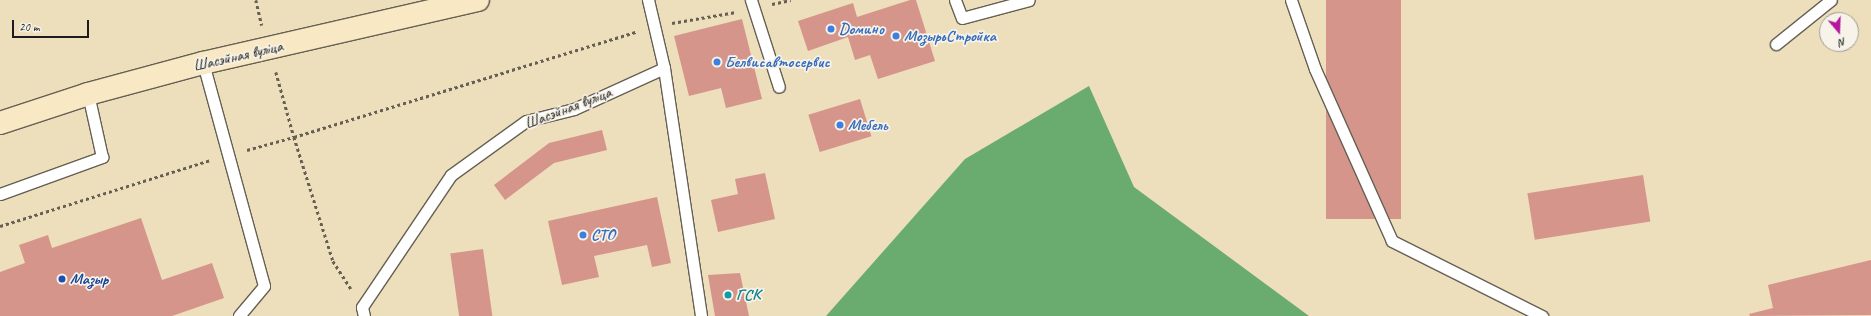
<!DOCTYPE html>
<html>
<head>
<meta charset="utf-8">
<style>
	body { margin:0 }
	#map { position:relative; width:1871px; height:316px; overflow:hidden; background:#eddebc; font-family:Caveat,sans-serif }
	div>[style] { position:absolute }
	.forest>* { inset:0; background:#6aac70 }
	.building>* { inset:0; background:#d5958a; transform-origin:0 0 }
	.path>* { height:2.5px; margin-top:-1.25px; transform-origin:0; background:repeating-linear-gradient(90deg,#656054 0 3px,transparent 0 6px) }
	.roads { filter:drop-shadow(1px 0 #656054) drop-shadow(-1px 0 #656054) drop-shadow(0 1px #656054) drop-shadow(0 -1px #656054) }
	.lane>* { height:11px; margin:-5.5px; padding:0 5.5px; transform-origin:5.5px; border-radius:5.5px; background:#fff }
	.secondary>* { height:22px; margin:-11px; padding:0 11px; transform-origin:11px; border-radius:11px; background:#f8e8c3 }
	.dots>* { width:11px; height:11px; translate:-50% -50%; box-sizing:border-box; border:2px solid #f7f3e8; border-radius:50% }
	span { translate:-50% -50%; white-space:nowrap; text-align:center; line-height:1.15; -webkit-text-stroke:3.5px #f7f3e8; paint-order:stroke }
	.shop-label { font-size:16px; color:#366cbe; font-weight:700 }
	.left { translate:0 -50%; text-align:left }
	.street-label { font-size:16px; color:#1c1c1c }
	.transit-label { font-size:16px; color:#164399; font-weight:700 }
	.culture-label { font-size:16px; color:#0d838f; font-weight:700 }
	.north { position:absolute; left:1819px; top:12px; width:40px; height:40px; box-sizing:border-box; background:#f7f3e8; border:1px solid #9f9d96; border-radius:50%; rotate:161deg; font-size:11px; font-weight:700; line-height:16px; text-align:center; color:#1c1c1c }
	.north::after { content:''; display:block; margin:auto; width:14px; height:18px; background:#b5179e; clip-path:polygon(50% 0,100% 100%,50% 72%,0 100%) }
	.scale { position:absolute; left:12px; top:20px; width:77px; height:18px; box-sizing:border-box; border:2px solid #1c1c1c; border-top:0; padding-left:5px; font-size:12px; line-height:14px; white-space:nowrap; color:#1c1c1c; -webkit-text-stroke:3px #f7f3e8; paint-order:stroke }
</style>
</head>
<body>
<div id="map">
	<div class="forest">
		<i style="clip-path:polygon(1089px 86px,1134px 187px,1309px 316px,826px 316px,965px 159px)"></i>
	</div>
	<div class="building">
		<i style="clip-path:polygon(910px 0,916px 0,935px 61px,878px 79px,870px 55px,855px 60px,848px 37px,808px 51px,798px 21px,853px 3px,857px 17px)"></i>
		<i style="left:1326px;top:0;width:75px;height:219px"></i>
		<i style="clip-path:polygon(742px 19px,762px 99px,726px 108px,721px 88px,689px 96px,674px 36px)"></i>
		<i style="left:860px;top:99px;width:39px;height:54px;rotate:73deg"></i>
		<i style="clip-path:polygon(602px 130px,607px 150px,554px 163px,505px 200px,494px 185px,549px 143px)"></i>
		<i style="clip-path:polygon(765px 173px,775px 219px,718px 232px,711px 200px,738px 194px,735px 179px)"></i>
		<i style="left:1643px;top:175px;width:47px;height:117px;rotate:81deg"></i>
		<i style="clip-path:polygon(657px 197px,671px 263px,652px 267px,647px 245px,594px 256px,599px 277px,562px 285px,548px 221px)"></i>
		<i style="clip-path:polygon(141px 218px,162px 280px,212px 263px,224px 298px,172px 316px,0 316px,0 272px,25px 263px,19px 245px,48px 235px,52px 248px)"></i>
		<i style="left:483px;top:249px;width:68px;height:33px;rotate:82deg"></i>
		<i style="clip-path:polygon(1871px 260px,1871px 315px,1750px 316px,1749px 314px,1773px 308px,1768px 285px)"></i>
		<i style="clip-path:polygon(740px 273px,749px 316px,715px 316px,708px 275px)"></i>
	</div>
	<div class="path">
		<i style="left:256px;top:0;width:26px;rotate:77deg"></i>
		<i style="left:772px;top:4px;width:19px;rotate:-12deg"></i>
		<i style="left:672px;top:23px;width:65px;rotate:-9.8deg"></i>
		<i style="left:276px;top:72px;width:67px;rotate:74.5deg"></i>
		<i style="left:294px;top:137px;width:130px;rotate:72.5deg"></i>
		<i style="left:333px;top:261px;width:33px;rotate:57deg"></i>
		<i style="left:247px;top:150px;width:49px;rotate:-15.5deg"></i>
		<i style="left:294px;top:137px;width:358px;rotate:-17.1deg"></i>
		<i style="left:0;top:226px;width:221px;rotate:-17.4deg"></i>
	</div>
	<div class="roads">
		<div class="lane">
			<i style="left:751px;top:0;width:91px;rotate:72.2deg"></i>
			<i style="left:955px;top:0;width:19px;rotate:69deg"></i>
			<i style="left:962px;top:18px;width:69px;rotate:-15deg"></i>
			<i style="left:1291px;top:0;width:73px;rotate:70.8deg"></i>
			<i style="left:1315px;top:69px;width:188px;rotate:65.9deg"></i>
			<i style="left:1392px;top:241px;width:168px;rotate:26.6deg"></i>
			<i style="left:1776px;top:44px;width:70px;rotate:-38.7deg"></i>
			<i style="left:203px;top:63px;width:231px;rotate:74.7deg"></i>
			<i style="left:264px;top:286px;width:39px;rotate:130deg"></i>
			<i style="left:664px;top:68px;width:251px;rotate:81.5deg"></i>
			<i style="left:0;top:194px;width:109px;rotate:-19.9deg"></i>
			<i style="left:102px;top:157px;width:65px;rotate:-102.5deg"></i>
			<i style="left:364px;top:316px;width:9px;rotate:-103deg"></i>
			<i style="left:362px;top:307px;width:159px;rotate:-56deg"></i>
			<i style="left:451px;top:175px;width:92px;rotate:-35.8deg"></i>
			<i style="left:526px;top:121px;width:49px;rotate:-14deg"></i>
			<i style="left:574px;top:109px;width:99px;rotate:-24.5deg"></i>
			<i style="left:664px;top:68px;width:70px;rotate:-103.2deg"></i>
		</div>
		<div class="secondary">
			<i style="left:0;top:123px;width:93px;rotate:-18.2deg"></i>
			<i style="left:88px;top:94px;width:119px;rotate:-15.1deg"></i>
			<i style="left:203px;top:63px;width:282px;rotate:-12.9deg"></i>
		</div>
	</div>
	<div class="dots">
		<i style="left:831px;top:29px;background:#3f7fe0"></i>
		<i style="left:896px;top:36px;background:#3f7fe0"></i>
		<i style="left:717px;top:62px;background:#3f7fe0"></i>
		<i style="left:840px;top:125px;background:#3f7fe0"></i>
		<i style="left:583px;top:235px;background:#3f7fe0"></i>
		<i style="left:62px;top:279px;background:#1a4fb4"></i>
		<i style="left:728px;top:295px;background:#0f9aa8"></i>
	</div>
	<div class="shop-label">
		<span class="left" style="left:839px;top:29px">Dомино</span>
		<span class="left" style="left:904px;top:36px">МозырьСтройка</span>
		<span class="left" style="left:725px;top:62px">Белвисавтосервис</span>
		<span class="left" style="left:848px;top:125px">Мебель</span>
		<span class="left" style="left:591px;top:235px">СТО</span>
	</div>
	<div class="street-label">
		<span style="left:238px;top:56px;rotate:-13deg">Шасэйная вуліца</span>
		<span style="left:568px;top:108px;rotate:-21deg">Шасэйная вуліца</span>
	</div>
	<div class="transit-label">
		<span class="left" style="left:70px;top:279px">Мазыр</span>
	</div>
	<div class="culture-label">
		<span class="left" style="left:736px;top:295px">ГСК</span>
	</div>
	<div class="north">N</div>
	<div class="scale">20 m</div>
</div>
</body>
</html>
